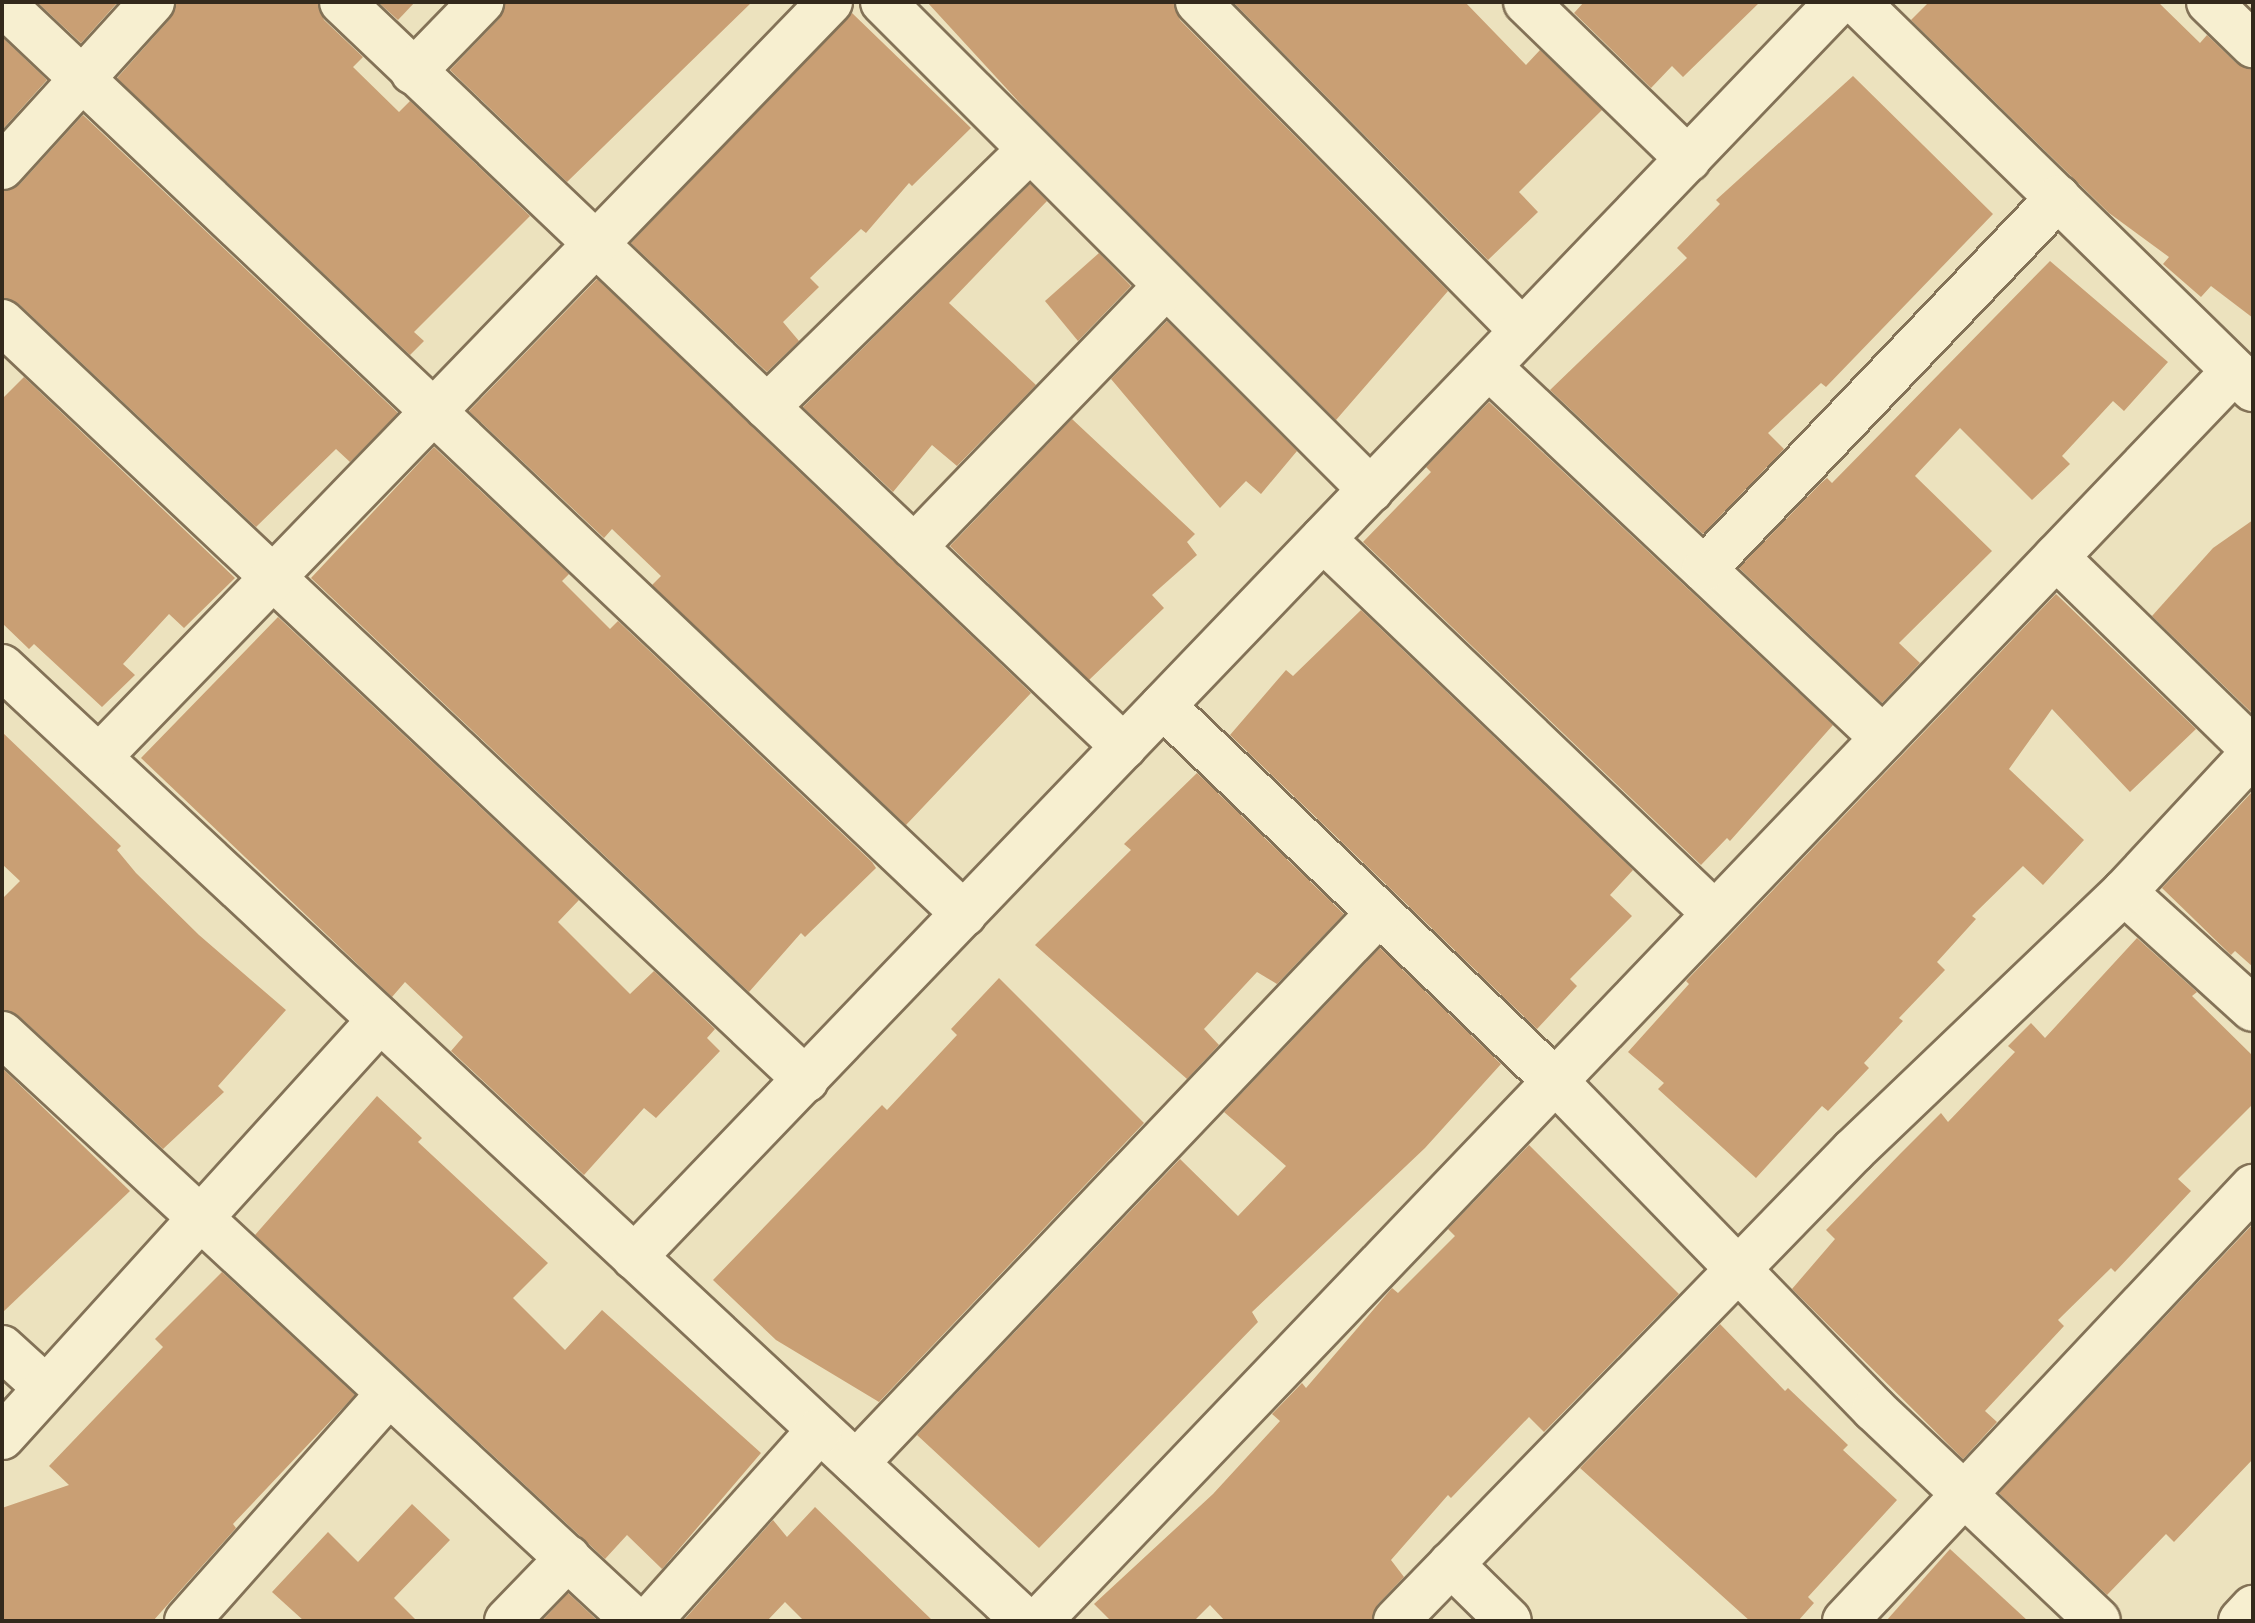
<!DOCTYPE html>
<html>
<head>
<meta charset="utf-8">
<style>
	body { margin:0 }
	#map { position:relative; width:2255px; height:1623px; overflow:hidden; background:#ece2be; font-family:Lora,serif }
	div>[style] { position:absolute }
	.building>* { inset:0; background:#c99f74 }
	.roads { filter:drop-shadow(2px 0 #837257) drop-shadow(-2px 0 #837257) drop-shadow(0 2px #837257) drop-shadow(0 -2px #837257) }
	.minor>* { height:44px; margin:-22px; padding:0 22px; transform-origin:22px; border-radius:22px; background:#f7efd0 }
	span { translate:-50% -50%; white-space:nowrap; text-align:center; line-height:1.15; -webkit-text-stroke:6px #f4eccd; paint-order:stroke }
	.frame { position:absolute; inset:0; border:4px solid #33291c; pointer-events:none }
</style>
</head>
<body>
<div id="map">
	<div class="building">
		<i style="clip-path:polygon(37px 2px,118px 2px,81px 43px)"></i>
		<i style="clip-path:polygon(176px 2px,318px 2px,324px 20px,363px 57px,353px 67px,399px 112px,410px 101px,530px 216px,414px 332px,424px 341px,410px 355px,117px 78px,170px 19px)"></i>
		<i style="clip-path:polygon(378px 2px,415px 2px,398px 20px)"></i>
		<i style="clip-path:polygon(505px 2px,752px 2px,567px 182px,450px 70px,499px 19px)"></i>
		<i style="clip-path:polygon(927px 2px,1174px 2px,1180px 20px,1448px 291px,1336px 420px,1028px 112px)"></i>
		<i style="clip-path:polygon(1233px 2px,1465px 2px,1526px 65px,1540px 50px,1602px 110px,1519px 192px,1538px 212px,1488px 260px)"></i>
		<i style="clip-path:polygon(1584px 2px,1760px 2px,1683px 77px,1672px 66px,1651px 88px,1574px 13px)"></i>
		<i style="clip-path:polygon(1929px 2px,2158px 2px,2200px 43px,2207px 35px,2236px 63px,2253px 69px,2253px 318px,2211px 286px,2201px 297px,2163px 264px,2169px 257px,2109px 213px,1911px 20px)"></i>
		<i style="clip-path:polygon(852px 13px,971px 128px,912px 186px,909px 183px,866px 233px,861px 229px,810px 278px,819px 287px,783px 322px,799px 341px,767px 372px,631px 243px)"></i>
		<i style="clip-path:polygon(2px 37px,47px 80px,2px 130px)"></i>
		<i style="clip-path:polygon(1853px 76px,1993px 214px,1826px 387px,1821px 383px,1768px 433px,1784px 449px,1703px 534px,1550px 390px,1687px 258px,1677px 248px,1720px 204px,1716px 200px)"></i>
		<i style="clip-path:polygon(83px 115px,398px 413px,350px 462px,336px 449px,256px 527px,19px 304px,2px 298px,2px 191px,20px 184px)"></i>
		<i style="clip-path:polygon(1030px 184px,1047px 201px,949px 303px,1036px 385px,957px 466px,932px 445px,893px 492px,803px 407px)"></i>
		<i style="clip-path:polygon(1099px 253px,1131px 286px,1078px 341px,1045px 301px)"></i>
		<i style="clip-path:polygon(2050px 261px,2168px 362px,2124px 411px,2113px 401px,2062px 456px,2070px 464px,2032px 500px,1960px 428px,1915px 476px,1992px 551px,1899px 643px,1920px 663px,1882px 703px,1739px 568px,1820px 484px,1827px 478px,1832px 483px)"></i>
		<i style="clip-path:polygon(597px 279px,1031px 693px,906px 825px,652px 585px,661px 576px,612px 529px,604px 538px,469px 411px)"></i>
		<i style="clip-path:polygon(1167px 321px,1297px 451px,1261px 494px,1246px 481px,1220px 508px,1111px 379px)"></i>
		<i style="clip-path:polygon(24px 377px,235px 578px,184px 628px,169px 614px,123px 664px,135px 675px,102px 707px,34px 644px,29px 649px,2px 623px,2px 399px)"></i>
		<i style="clip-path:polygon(1489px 402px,1833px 725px,1730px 841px,1727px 838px,1701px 865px,1363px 542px,1431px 472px,1426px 467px)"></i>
		<i style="clip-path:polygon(1072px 419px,1195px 534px,1187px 542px,1197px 555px,1152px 595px,1164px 608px,1089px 680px,950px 546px)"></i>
		<i style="clip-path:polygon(434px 447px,569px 574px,562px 581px,610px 629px,618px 621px,872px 862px,876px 868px,805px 937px,801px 933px,749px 992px,311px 578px)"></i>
		<i style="clip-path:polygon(2253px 520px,2253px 714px,2152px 616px,2213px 548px)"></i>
		<i style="clip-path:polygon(2056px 594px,2196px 729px,2130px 792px,2052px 709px,2009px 769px,2084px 840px,2043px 885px,2023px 866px,1972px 916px,1976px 919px,1937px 962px,1945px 970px,1899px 1018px,1903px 1021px,1864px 1063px,1869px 1068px,1828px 1111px,1822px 1106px,1756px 1178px,1658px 1089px,1664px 1083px,1628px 1052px,1689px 984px,1686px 981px)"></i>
		<i style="clip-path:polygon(1361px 610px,1633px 870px,1610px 895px,1632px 916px,1570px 979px,1577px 986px,1537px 1029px,1230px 735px,1286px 670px,1293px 676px)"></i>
		<i style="clip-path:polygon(278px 617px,579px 900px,558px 922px,630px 994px,654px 971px,715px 1029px,707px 1038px,720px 1051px,656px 1118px,644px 1108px,584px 1175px,451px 1051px,463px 1037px,405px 982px,392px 997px,141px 758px)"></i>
		<i style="clip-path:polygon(2px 732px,121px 846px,117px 850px,136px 873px,199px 935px,286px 1010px,218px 1086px,224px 1092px,163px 1149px,19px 1016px,2px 1010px,2px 899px,20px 881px,2px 864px)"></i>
		<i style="clip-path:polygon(1197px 773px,1344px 914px,1277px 984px,1257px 972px,1204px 1029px,1219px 1045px,1187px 1079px,1035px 945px,1131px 850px,1124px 844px)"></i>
		<i style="clip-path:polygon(2253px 791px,2253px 967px,2235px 951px,2231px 955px,2162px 888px)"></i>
		<i style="clip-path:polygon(2137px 938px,2197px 992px,2192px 996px,2253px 1056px,2253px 1104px,2178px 1179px,2191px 1191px,2115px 1272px,2111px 1268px,2058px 1320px,2064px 1326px,1985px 1411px,1997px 1422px,1963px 1459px,1792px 1289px,1835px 1239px,1826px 1230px,1900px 1154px,1941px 1113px,1948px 1122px,2015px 1052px,2008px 1046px,2031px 1023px,2045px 1038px)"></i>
		<i style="clip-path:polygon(1380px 948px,1501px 1064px,1425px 1148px,1252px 1312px,1258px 1322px,1039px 1548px,917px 1435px,1180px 1159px,1238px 1216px,1286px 1166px,1224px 1112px)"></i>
		<i style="clip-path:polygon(999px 978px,1144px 1123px,879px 1402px,776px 1340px,713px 1280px,882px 1105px,887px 1110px,957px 1035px,951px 1029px)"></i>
		<i style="clip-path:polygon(2px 1068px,130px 1191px,2px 1313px)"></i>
		<i style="clip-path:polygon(377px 1096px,422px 1138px,418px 1142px,548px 1263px,513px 1298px,565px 1350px,602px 1310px,761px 1453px,662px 1569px,627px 1535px,605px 1559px,255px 1235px)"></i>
		<i style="clip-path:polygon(1529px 1145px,1679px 1294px,1544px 1432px,1529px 1417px,1451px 1498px,1448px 1495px,1391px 1560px,1404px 1577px,1378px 1604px,1372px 1621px,1225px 1621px,1210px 1605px,1194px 1621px,1111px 1621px,1094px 1604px,1213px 1494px,1280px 1421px,1272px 1414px,1302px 1383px,1306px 1388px,1392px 1288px,1398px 1293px,1455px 1236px,1448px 1229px)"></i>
		<i style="clip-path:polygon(2253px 1224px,2253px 1459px,2174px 1542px,2166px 1534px,2107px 1595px,1999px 1493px)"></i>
		<i style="clip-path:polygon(222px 1272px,355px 1395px,233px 1524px,236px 1528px,153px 1621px,2px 1621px,2px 1508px,69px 1485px,49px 1466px,163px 1347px,155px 1339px)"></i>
		<i style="clip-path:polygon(1720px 1324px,1785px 1391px,1788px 1388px,1848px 1445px,1843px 1450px,1897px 1500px,1808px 1597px,1814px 1603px,1798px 1621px,1750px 1621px,1580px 1468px)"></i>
		<i style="clip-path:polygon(412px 1504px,450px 1540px,394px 1598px,417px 1621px,304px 1621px,272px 1592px,328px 1532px,358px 1562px)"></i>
		<i style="clip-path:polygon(815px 1507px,933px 1621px,804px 1621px,785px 1602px,767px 1621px,683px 1621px,773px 1520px,787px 1537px)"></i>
		<i style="clip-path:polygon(1950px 1549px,2028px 1621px,1886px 1621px)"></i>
		<i style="clip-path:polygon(568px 1593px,598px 1621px,542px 1621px)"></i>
	</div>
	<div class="roads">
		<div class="minor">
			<i style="left:342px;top:2px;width:1080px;rotate:43.61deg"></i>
			<i style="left:883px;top:2px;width:690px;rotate:45deg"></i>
			<i style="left:1198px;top:2px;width:461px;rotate:45.4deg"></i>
			<i style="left:1526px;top:2px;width:226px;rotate:44.1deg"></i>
			<i style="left:1857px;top:2px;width:554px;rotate:44.34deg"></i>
			<i style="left:2209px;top:2px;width:62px;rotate:44.3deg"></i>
			<i style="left:2px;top:3px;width:1325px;rotate:43.44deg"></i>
			<i style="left:413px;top:72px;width:98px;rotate:-45.8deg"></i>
			<i style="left:2px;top:167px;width:223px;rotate:-47.7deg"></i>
			<i style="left:2px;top:322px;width:1105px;rotate:43.31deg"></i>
			<i style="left:1489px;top:367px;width:541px;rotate:43.28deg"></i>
			<i style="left:767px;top:407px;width:366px;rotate:-44.4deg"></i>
			<i style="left:1323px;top:539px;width:542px;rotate:43.73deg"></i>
			<i style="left:914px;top:547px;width:360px;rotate:-46deg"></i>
			<i style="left:2056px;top:557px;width:275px;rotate:44.3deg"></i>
			<i style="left:1704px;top:569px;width:513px;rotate:-46.34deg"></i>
			<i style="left:2px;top:667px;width:1399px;rotate:43deg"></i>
			<i style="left:1163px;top:706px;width:544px;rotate:43.73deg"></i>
			<i style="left:1556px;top:1082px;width:456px;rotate:45.8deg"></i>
			<i style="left:1874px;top:1409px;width:308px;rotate:43.4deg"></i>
			<i style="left:99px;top:757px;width:1051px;rotate:-45.93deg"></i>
			<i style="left:2124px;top:892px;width:174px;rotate:42.2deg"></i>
			<i style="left:2px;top:1034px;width:863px;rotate:42.84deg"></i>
			<i style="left:634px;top:1257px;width:1739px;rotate:-46.19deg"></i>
			<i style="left:2px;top:1348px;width:59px;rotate:42.3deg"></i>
			<i style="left:2px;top:1437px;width:563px;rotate:-47.81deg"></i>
			<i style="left:856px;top:1463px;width:759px;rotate:-46.44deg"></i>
			<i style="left:1451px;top:1564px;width:81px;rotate:44.5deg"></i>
			<i style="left:187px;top:1621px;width:302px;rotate:-48.4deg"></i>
			<i style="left:507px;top:1621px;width:88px;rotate:-45.9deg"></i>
			<i style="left:649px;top:1621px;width:256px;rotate:-48.2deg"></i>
			<i style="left:1039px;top:1621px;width:1729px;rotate:-46.29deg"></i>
			<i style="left:1396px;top:1621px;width:656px;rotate:-45.8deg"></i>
			<i style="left:1853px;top:1151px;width:375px;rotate:-43.7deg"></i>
			<i style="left:2124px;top:892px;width:190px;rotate:-47.1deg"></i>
			<i style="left:1845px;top:1621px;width:596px;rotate:-46.77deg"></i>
			<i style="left:2241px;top:1621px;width:18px;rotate:-47deg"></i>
		</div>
	</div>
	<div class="frame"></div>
</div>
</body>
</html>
